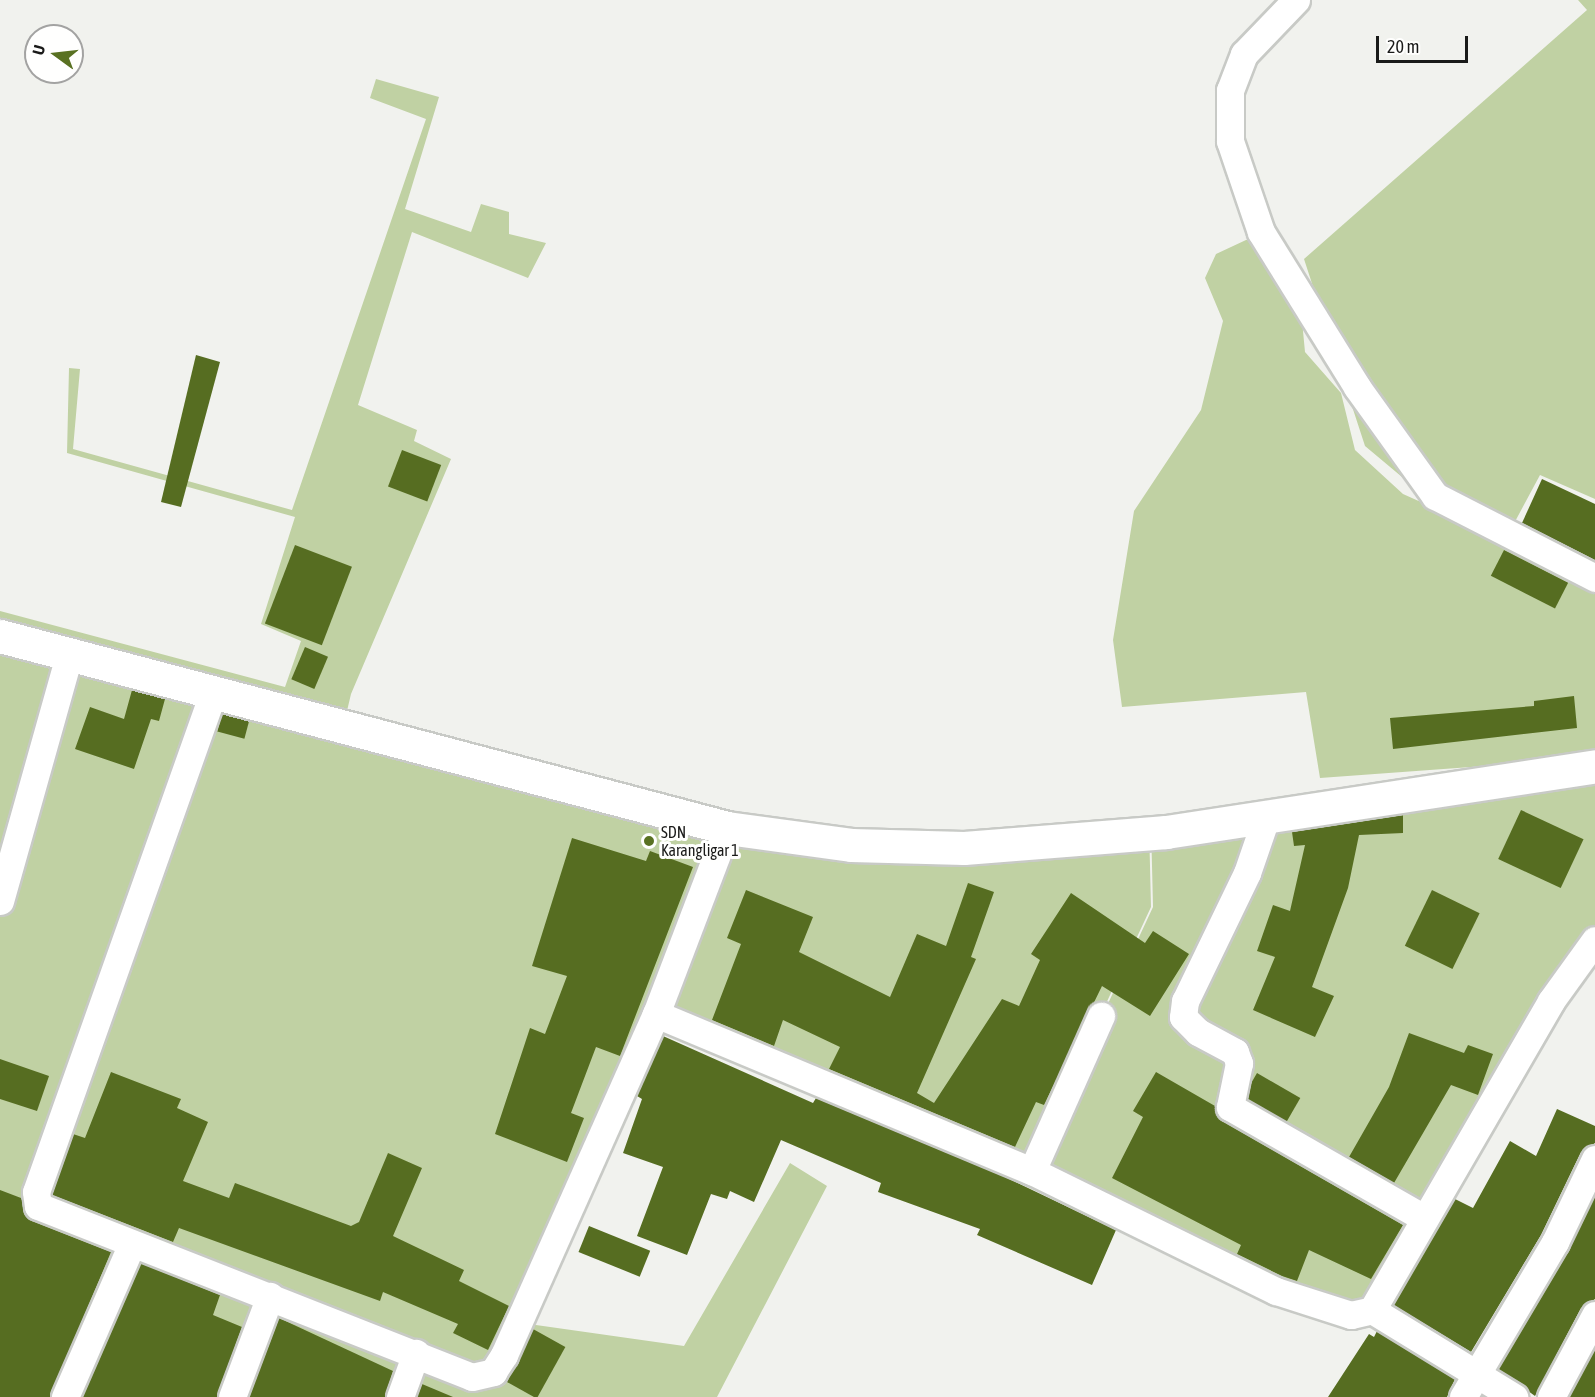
<!DOCTYPE html>
<html>
<head>
<meta charset="utf-8">
<style>
	body { margin:0 }
	#map { position:relative; width:1595px; height:1397px; overflow:hidden; background:#f1f2ee; font-family:"Asap Condensed",sans-serif }
	div>[style] { position:absolute }
	.green>* { inset:0; background:#c0d1a3 }
	.building>* { inset:0; background:#566d21; transform-origin:0 0 }
	.roads { filter:drop-shadow(2px 0 #c8cac6) drop-shadow(-2px 0 #c8cac6) drop-shadow(0 2px #c8cac6) drop-shadow(0 -2px #c8cac6) }
	.minor>* { height:27px; margin:-13.5px; padding:0 13.5px; transform-origin:13.5px; border-radius:13.5px; background:#fff }
	.tertiary>* { height:33px; margin:-16.5px; padding:0 16.5px; transform-origin:16.5px; border-radius:16.5px; background:#fff }
	.dots>* { width:16px; height:16px; translate:-50% -50%; box-sizing:border-box; border:3px solid #fffffe; border-radius:50% }
	span { translate:-50% -50%; white-space:nowrap; text-align:center; line-height:1.15; -webkit-text-stroke:6px #fffffe; paint-order:stroke }
	.poi-label { font-size:16px; color:#1a1a19 }
	.left { translate:0 -50%; text-align:left }
	.north { position:absolute; left:24px; top:24px; width:60px; height:60px; box-sizing:border-box; background:#fffffe; border:2px solid #a3a3a2; border-radius:50%; rotate:285deg; font-size:16px; font-weight:700; line-height:24px; text-align:center; color:#1a1a19 }
	.north::after { content:''; display:block; margin:auto; width:21px; height:27px; background:#597122; clip-path:polygon(50% 0,100% 100%,50% 72%,0 100%) }
	.scale { position:absolute; left:1376px; top:36px; width:92px; height:27px; box-sizing:border-box; border:3px solid #1a1a19; border-top:0; padding-left:8px; font-size:18px; line-height:21px; white-space:nowrap; color:#1a1a19; -webkit-text-stroke:4px #fffffe; paint-order:stroke }
</style>
</head>
<body>
<div id="map">
	<div class="green">
		<i style="clip-path:polygon(1578px 0,1595px 0,1595px 499px,1540px 475px,1511px 529px,1408px 482px,1365px 446px,1304px 259px,1587px 10px)"></i>
		<i style="clip-path:polygon(376px 79px,439px 97px,405px 209px,471px 232px,481px 204px,509px 212px,509px 234px,546px 243px,528px 278px,412px 232px,358px 405px,417px 430px,414px 441px,451px 459px,351px 694px,342px 732px,714px 836px,529px 1324px,684px 1346px,790px 1163px,827px 1186px,717px 1397px,0 1397px,0 611px,285px 687px,301px 641px,261px 624px,295px 517px,67px 453px,69px 368px,80px 369px,73px 449px,292px 510px,426px 119px,370px 98px)"></i>
		<i style="clip-path:polygon(1246px 240px,1272px 241px,1299px 289px,1305px 352px,1341px 393px,1355px 450px,1403px 494px,1595px 580px,1595px 758px,1320px 778px,1306px 692px,1122px 707px,1113px 640px,1134px 511px,1201px 410px,1223px 321px,1205px 278px,1216px 254px)"></i>
		<i style="clip-path:polygon(1595px 765px,1595px 929px,1371px 1315px,1326px 1311px,1031px 1169px,1153px 907px,1151px 825px)"></i>
		<i style="clip-path:polygon(1149px 825px,1151px 907px,1029px 1169px,653px 1015px,727px 832px,766px 839px)"></i>
	</div>
	<div class="building">
		<i style="clip-path:polygon(196px 355px,220px 362px,181px 507px,161px 502px)"></i>
		<i style="left:402px;top:450px;width:42px;height:39px;rotate:21deg"></i>
		<i style="clip-path:polygon(1542px 479px,1595px 504px,1595px 560px,1522px 523px)"></i>
		<i style="left:295px;top:545px;width:61px;height:84px;rotate:21deg"></i>
		<i style="left:1504px;top:550px;width:72px;height:29px;rotate:27deg"></i>
		<i style="left:305px;top:647px;width:25px;height:35px;rotate:23deg"></i>
		<i style="clip-path:polygon(132px 690px,165px 699px,159px 721px,151px 719px,134px 769px,75px 749px,90px 707px,124px 719px)"></i>
		<i style="clip-path:polygon(1574px 696px,1577px 728px,1393px 749px,1390px 718px,1534px 706px,1534px 701px)"></i>
		<i style="left:222px;top:714px;width:28px;height:18px;rotate:15deg"></i>
		<i style="left:1521px;top:810px;width:69px;height:54px;rotate:25deg"></i>
		<i style="clip-path:polygon(1403px 815px,1403px 833px,1359px 835px,1348px 888px,1312px 987px,1334px 996px,1315px 1037px,1253px 1010px,1275px 957px,1257px 951px,1273px 905px,1290px 911px,1305px 845px,1294px 846px,1292px 832px)"></i>
		<i style="clip-path:polygon(572px 838px,646px 861px,650px 851px,693px 867px,620px 1056px,596px 1047px,571px 1113px,584px 1118px,567px 1162px,495px 1134px,530px 1028px,545px 1034px,567px 976px,532px 966px)"></i>
		<i style="clip-path:polygon(968px 883px,994px 892px,971px 957px,976px 959px,917px 1093px,934px 1103px,1002px 999px,1019px 1006px,1040px 960px,1031px 954px,1071px 893px,1145px 943px,1153px 931px,1189px 954px,1150px 1016px,1102px 986px,1044px 1105px,1036px 1102px,1015px 1147px,829px 1069px,840px 1047px,783px 1020px,774px 1046px,712px 1020px,741px 944px,727px 938px,746px 890px,813px 917px,799px 952px,890px 997px,917px 934px,946px 946px)"></i>
		<i style="left:1432px;top:890px;width:53px;height:62px;rotate:26deg"></i>
		<i style="clip-path:polygon(1409px 1033px,1464px 1053px,1468px 1045px,1493px 1054px,1478px 1095px,1451px 1085px,1394px 1183px,1349px 1157px,1389px 1087px)"></i>
		<i style="clip-path:polygon(663px 1036px,813px 1103px,816px 1098px,1003px 1176px,1116px 1230px,1092px 1285px,977px 1235px,980px 1229px,878px 1192px,881px 1183px,781px 1140px,754px 1202px,730px 1191px,727px 1199px,711px 1194px,687px 1255px,637px 1236px,663px 1167px,623px 1153px,642px 1099px,637px 1096px)"></i>
		<i style="clip-path:polygon(0 1059px,49px 1076px,37px 1111px,0 1099px)"></i>
		<i style="clip-path:polygon(111px 1072px,181px 1099px,177px 1108px,208px 1122px,183px 1181px,229px 1198px,235px 1183px,351px 1226px,359px 1222px,388px 1153px,422px 1168px,393px 1236px,464px 1270px,459px 1281px,509px 1306px,488px 1350px,453px 1333px,458px 1324px,383px 1292px,380px 1301px,179px 1228px,173px 1242px,52px 1195px,73px 1134px,85px 1138px)"></i>
		<i style="clip-path:polygon(1156px 1072px,1215px 1106px,1222px 1121px,1403px 1225px,1371px 1279px,1309px 1250px,1297px 1281px,1282px 1276px,1237px 1254px,1241px 1245px,1112px 1178px,1143px 1117px,1133px 1111px)"></i>
		<i style="left:1257px;top:1073px;width:50px;height:28px;rotate:30deg"></i>
		<i style="clip-path:polygon(1557px 1109px,1595px 1126px,1595px 1143px,1581px 1152px,1541px 1235px,1471px 1352px,1393px 1305px,1455px 1199px,1473px 1208px,1510px 1141px,1536px 1156px)"></i>
		<i style="clip-path:polygon(0 1190px,21px 1198px,32px 1221px,111px 1252px,50px 1397px,0 1397px)"></i>
		<i style="clip-path:polygon(1595px 1195px,1595px 1299px,1581px 1308px,1535px 1396px,1498px 1369px)"></i>
		<i style="left:589px;top:1226px;width:66px;height:28px;rotate:22deg"></i>
		<i style="clip-path:polygon(141px 1263px,220px 1295px,213px 1315px,242px 1327px,217px 1397px,82px 1397px)"></i>
		<i style="clip-path:polygon(279px 1318px,393px 1371px,385px 1397px,249px 1397px)"></i>
		<i style="left:533px;top:1329px;width:37px;height:59px;rotate:29deg"></i>
		<i style="clip-path:polygon(1377px 1331px,1455px 1379px,1447px 1397px,1328px 1397px,1369px 1334px,1374px 1337px)"></i>
		<i style="clip-path:polygon(1595px 1348px,1595px 1397px,1569px 1397px)"></i>
		<i style="clip-path:polygon(422px 1384px,453px 1397px,417px 1397px)"></i>
	</div>
	<div class="roads">
		<div class="minor">
			<i style="left:1296px;top:0;width:75px;rotate:133.9deg"></i>
			<i style="left:1244px;top:54px;width:39px;rotate:111deg"></i>
			<i style="left:1230px;top:90px;width:51px;rotate:90deg"></i>
			<i style="left:1230px;top:141px;width:96px;rotate:71.2deg"></i>
			<i style="left:1261px;top:232px;width:182px;rotate:58.2deg"></i>
			<i style="left:1357px;top:387px;width:134px;rotate:54.4deg"></i>
			<i style="left:1435px;top:496px;width:180px;rotate:27.1deg"></i>
			<i style="left:213px;top:693px;width:529px;rotate:109.53deg"></i>
			<i style="left:36px;top:1192px;width:14px;rotate:82deg"></i>
			<i style="left:38px;top:1206px;width:466px;rotate:21.5deg"></i>
			<i style="left:472px;top:1377px;width:22px;rotate:-13deg"></i>
			<i style="left:493px;top:1372px;width:20px;rotate:-57deg"></i>
			<i style="left:504px;top:1355px;width:373px;rotate:-66deg"></i>
			<i style="left:656px;top:1014px;width:199px;rotate:-69.1deg"></i>
			<i style="left:1267px;top:815px;width:61px;rotate:109deg"></i>
			<i style="left:1247px;top:873px;width:142px;rotate:115.8deg"></i>
			<i style="left:1185px;top:1001px;width:16px;rotate:97deg"></i>
			<i style="left:1183px;top:1017px;width:21px;rotate:45deg"></i>
			<i style="left:1198px;top:1032px;width:42px;rotate:28.4deg"></i>
			<i style="left:1235px;top:1052px;width:12px;rotate:70deg"></i>
			<i style="left:1239px;top:1063px;width:45px;rotate:101.6deg"></i>
			<i style="left:1230px;top:1107px;width:224px;rotate:29.8deg"></i>
			<i style="left:0;top:901px;width:255px;rotate:-74.3deg"></i>
			<i style="left:656px;top:1014px;width:407px;rotate:22.7deg"></i>
			<i style="left:1032px;top:1171px;width:272px;rotate:26.2deg"></i>
			<i style="left:1276px;top:1291px;width:79px;rotate:17.7deg"></i>
			<i style="left:1351px;top:1315px;width:22px;rotate:-13deg"></i>
			<i style="left:1372px;top:1310px;width:167px;rotate:31.5deg"></i>
			<i style="left:1032px;top:1171px;width:170px;rotate:-66deg"></i>
			<i style="left:1372px;top:1310px;width:357px;rotate:-59.9deg"></i>
			<i style="left:1551px;top:1001px;width:75px;rotate:-54.2deg"></i>
			<i style="left:65px;top:1397px;width:167px;rotate:-66.4deg"></i>
			<i style="left:232px;top:1397px;width:108px;rotate:-69.4deg"></i>
			<i style="left:400px;top:1397px;width:47px;rotate:-70deg"></i>
			<i style="left:1463px;top:1397px;width:180px;rotate:-59.3deg"></i>
			<i style="left:1555px;top:1242px;width:92px;rotate:-64.3deg"></i>
			<i style="left:1551px;top:1397px;width:93px;rotate:-61.8deg"></i>
		</div>
		<div class="tertiary">
			<i style="left:0;top:636px;width:752px;rotate:14.79deg"></i>
			<i style="left:727px;top:828px;width:125px;rotate:7.8deg"></i>
			<i style="left:851px;top:845px;width:113px;rotate:1.5deg"></i>
			<i style="left:964px;top:848px;width:203px;rotate:-4.5deg"></i>
			<i style="left:1166px;top:832px;width:434px;rotate:-8.7deg"></i>
		</div>
	</div>
	<div class="dots">
		<i style="left:649px;top:841px;background:#597122"></i>
	</div>
	<div class="poi-label">
		<span class="left" style="left:661px;top:841px">SDN<br>Karangligar 1</span>
	</div>
	<div class="north">U</div>
	<div class="scale">20 m</div>
</div>
</body>
</html>
